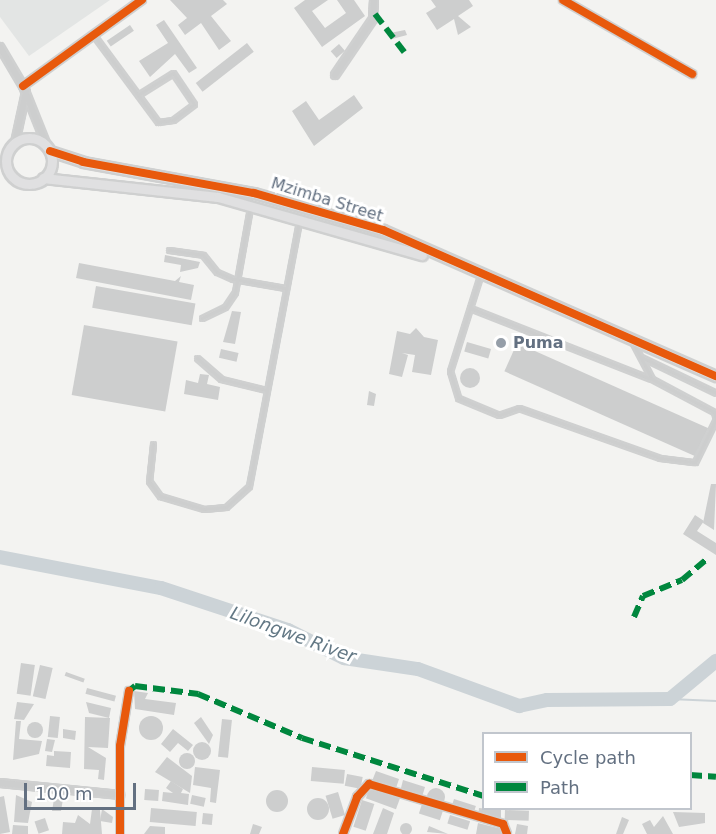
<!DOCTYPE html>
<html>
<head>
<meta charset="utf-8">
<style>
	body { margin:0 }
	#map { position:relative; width:716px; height:834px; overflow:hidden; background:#f3f3f1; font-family:"DejaVu Sans",sans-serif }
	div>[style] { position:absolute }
	.built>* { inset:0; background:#e3e5e4 }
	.stream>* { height:2px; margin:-1px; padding:0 1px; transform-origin:1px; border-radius:1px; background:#ccd3d7 }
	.river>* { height:14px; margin:-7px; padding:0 7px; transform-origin:7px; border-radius:7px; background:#ccd3d7 }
	.building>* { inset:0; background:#cdcece; transform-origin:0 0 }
	.round { border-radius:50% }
	.roads { filter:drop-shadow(2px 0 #cfd0d0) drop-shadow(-2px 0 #cfd0d0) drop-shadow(0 2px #cfd0d0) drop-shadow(0 -2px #cfd0d0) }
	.lane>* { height:3px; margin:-1.5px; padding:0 1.5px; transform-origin:1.5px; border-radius:1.5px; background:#cdcece }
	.street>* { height:6px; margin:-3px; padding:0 3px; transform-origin:3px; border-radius:3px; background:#cdcece }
	.secondary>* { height:9px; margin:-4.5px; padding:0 4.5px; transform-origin:4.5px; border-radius:4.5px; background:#e0e0e1 }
	.secondary>.ring { margin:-4.5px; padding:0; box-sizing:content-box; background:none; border:9px solid #e0e0e1; border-radius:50% }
	.quiet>* { height:6px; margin-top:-3px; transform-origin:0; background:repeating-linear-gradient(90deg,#00873e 0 12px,transparent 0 18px) }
	.cycleway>* { height:8px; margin:-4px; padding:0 4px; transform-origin:4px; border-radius:4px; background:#e8590c }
	.dots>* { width:16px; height:16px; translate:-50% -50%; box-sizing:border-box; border:3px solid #fff; border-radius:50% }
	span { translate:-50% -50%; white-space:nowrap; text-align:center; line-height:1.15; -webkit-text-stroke:6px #fff; paint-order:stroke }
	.street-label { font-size:16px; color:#637081 }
	.poi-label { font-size:16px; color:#637081; font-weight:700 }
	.left { translate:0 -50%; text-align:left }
	.water-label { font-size:18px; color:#637885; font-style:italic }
	.legend { position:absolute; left:482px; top:732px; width:210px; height:78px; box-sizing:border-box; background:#fff; border:2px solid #c1c6cd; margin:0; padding:8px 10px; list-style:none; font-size:18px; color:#637081 }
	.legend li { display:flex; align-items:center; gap:12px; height:30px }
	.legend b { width:30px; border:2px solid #c1c6cd }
	.scale { position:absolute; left:24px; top:783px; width:112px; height:27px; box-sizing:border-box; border:3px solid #637081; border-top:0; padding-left:8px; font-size:18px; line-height:21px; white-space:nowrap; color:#637081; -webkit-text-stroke:4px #fff; paint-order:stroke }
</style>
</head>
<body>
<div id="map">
	<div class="built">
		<i style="clip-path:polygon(0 0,110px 0,29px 56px,0 17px)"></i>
	</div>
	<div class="stream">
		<i style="left:670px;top:699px;width:46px;rotate:2.5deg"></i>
	</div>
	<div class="river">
		<i style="left:0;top:557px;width:164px;rotate:10.9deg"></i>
		<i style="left:161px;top:588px;width:134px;rotate:18.3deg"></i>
		<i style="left:288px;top:630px;width:63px;rotate:26.6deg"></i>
		<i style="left:344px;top:658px;width:75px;rotate:8.5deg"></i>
		<i style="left:418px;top:669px;width:108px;rotate:20.1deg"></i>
		<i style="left:519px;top:706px;width:29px;rotate:-12deg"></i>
		<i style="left:547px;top:700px;width:123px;rotate:-0.5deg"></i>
		<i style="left:670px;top:699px;width:60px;rotate:-39.6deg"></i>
	</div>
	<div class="building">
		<i style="clip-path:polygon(170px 0,223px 0,227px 4px,211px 16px,231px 41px,219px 50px,201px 23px,185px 35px,178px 25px,187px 18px)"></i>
		<i style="clip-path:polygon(305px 0,328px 0,312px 11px,325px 28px,346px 13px,337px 0,354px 0,365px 16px,322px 47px,294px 8px)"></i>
		<i style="clip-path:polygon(431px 0,469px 0,473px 6px,458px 16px,471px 27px,458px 35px,454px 19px,437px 30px,426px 13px,436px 7px)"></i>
		<i style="clip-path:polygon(164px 20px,197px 68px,189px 73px,175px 54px,150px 77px,139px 61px,168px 43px,156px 25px)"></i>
		<i style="left:130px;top:25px;width:7px;height:28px;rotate:56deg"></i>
		<i style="clip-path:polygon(405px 30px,407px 35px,392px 39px,390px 33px)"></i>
		<i style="left:247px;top:43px;width:11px;height:65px;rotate:52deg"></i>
		<i style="left:339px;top:44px;width:9px;height:11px;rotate:49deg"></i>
		<i style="clip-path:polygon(354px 95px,363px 108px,314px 146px,292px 111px,306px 101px,319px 120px)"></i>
		<i style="clip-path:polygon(165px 255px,200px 262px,198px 268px,180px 272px,181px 265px,164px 262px)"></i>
		<i style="clip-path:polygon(79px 263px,175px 281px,181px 276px,179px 282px,194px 285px,191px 300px,76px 278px)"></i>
		<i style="left:96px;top:286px;width:101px;height:22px;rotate:10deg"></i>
		<i style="clip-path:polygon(232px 311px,241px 312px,235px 344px,223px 342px)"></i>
		<i style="left:84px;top:325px;width:95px;height:71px;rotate:10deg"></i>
		<i style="clip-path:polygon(416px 328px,424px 337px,438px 340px,431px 375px,412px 372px,415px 355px,402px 353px,408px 355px,402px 377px,389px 374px,397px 331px,410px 334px)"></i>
		<i style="left:467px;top:342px;width:25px;height:10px;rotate:16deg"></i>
		<i style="left:517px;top:343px;width:212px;height:31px;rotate:24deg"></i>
		<i style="left:221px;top:349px;width:18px;height:9px;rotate:13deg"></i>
		<i class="round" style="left:460px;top:368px;width:20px;height:20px"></i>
		<i style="clip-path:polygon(200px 374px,209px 375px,207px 384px,220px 387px,218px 400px,184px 394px,186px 380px,198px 383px)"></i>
		<i style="clip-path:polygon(369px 391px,376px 394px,374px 406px,367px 405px)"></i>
		<i style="clip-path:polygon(711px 484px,716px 484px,714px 530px,703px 523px)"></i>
		<i style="clip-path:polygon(695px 515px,704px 521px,697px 531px,716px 543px,716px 555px,683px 534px)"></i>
		<i style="left:21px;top:663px;width:14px;height:31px;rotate:8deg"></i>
		<i style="left:40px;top:665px;width:13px;height:32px;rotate:13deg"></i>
		<i style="left:66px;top:672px;width:20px;height:4px;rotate:20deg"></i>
		<i style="left:87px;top:688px;width:30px;height:6px;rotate:15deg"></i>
		<i style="clip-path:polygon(134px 691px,148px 693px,145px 699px,176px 703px,174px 715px,135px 709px)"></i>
		<i style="clip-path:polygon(17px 702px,34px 704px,24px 720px,14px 719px)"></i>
		<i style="clip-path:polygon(86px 702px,111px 708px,109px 718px,89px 713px)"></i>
		<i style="left:50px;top:716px;width:10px;height:21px;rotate:6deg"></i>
		<i class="round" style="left:139px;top:716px;width:24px;height:24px"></i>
		<i style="clip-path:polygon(85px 717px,110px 718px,108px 748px,88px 747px,106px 758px,104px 780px,98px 779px,99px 770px,84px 769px)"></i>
		<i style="clip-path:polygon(201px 717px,213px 735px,209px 744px,194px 723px)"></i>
		<i style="left:222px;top:719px;width:10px;height:38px;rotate:6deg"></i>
		<i style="clip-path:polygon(16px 721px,21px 721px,19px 739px,42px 741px,39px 754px,13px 760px)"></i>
		<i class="round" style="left:27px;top:722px;width:16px;height:16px"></i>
		<i style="clip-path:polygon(63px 729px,76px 731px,75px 740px,63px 738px)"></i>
		<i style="clip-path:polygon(173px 729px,193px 745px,188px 751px,178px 743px,170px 752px,161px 744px)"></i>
		<i style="clip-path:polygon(47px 739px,55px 740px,52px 752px,45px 751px)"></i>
		<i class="round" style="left:193px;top:742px;width:18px;height:18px"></i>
		<i style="clip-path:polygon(54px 751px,71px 752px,70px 768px,46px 766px,47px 755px,54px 756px)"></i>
		<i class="round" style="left:179px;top:753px;width:16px;height:16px"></i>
		<i style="clip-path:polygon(167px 757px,192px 776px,190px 793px,155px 772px)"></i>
		<i style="clip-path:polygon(195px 767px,220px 770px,216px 803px,210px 802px,211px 788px,193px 785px)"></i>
		<i style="left:312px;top:767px;width:33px;height:14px;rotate:5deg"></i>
		<i style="clip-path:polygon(376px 771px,399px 779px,395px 791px,372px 781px)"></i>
		<i style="left:347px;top:774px;width:16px;height:12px;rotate:11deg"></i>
		<i style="clip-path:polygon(403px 780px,425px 787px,422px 797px,400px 792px)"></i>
		<i style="clip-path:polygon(171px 781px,183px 789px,181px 793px,189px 794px,188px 805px,162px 801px,163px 792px,173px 793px,166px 788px)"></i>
		<i style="left:370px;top:787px;width:32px;height:12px;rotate:20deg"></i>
		<i class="round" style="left:427px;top:788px;width:18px;height:18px"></i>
		<i style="left:145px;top:789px;width:14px;height:11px;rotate:4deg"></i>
		<i class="round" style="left:266px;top:790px;width:22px;height:22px"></i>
		<i style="left:338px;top:792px;width:24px;height:13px;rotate:73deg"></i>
		<i style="clip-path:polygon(16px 795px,32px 802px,28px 823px,14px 822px)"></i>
		<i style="left:192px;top:795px;width:14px;height:9px;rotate:12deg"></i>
		<i style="clip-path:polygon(4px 796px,10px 832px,0 834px,0 797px)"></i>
		<i class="round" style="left:307px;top:798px;width:22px;height:22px"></i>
		<i style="clip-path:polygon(54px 799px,63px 799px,61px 811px,52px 811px)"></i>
		<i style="left:454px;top:799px;width:23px;height:12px;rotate:18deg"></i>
		<i style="left:362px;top:800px;width:13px;height:28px;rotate:18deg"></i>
		<i style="left:422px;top:804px;width:22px;height:10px;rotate:18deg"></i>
		<i style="left:151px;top:808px;width:46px;height:14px;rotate:5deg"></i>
		<i style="clip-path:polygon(383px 808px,394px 813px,387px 834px,373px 834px)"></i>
		<i style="clip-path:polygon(479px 808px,501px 810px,501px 819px,478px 818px)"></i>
		<i style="clip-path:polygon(92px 809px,100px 810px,102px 834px,62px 834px,63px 822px,75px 823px,78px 815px,90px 824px)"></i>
		<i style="clip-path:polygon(102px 809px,113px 817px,112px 823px,100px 821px)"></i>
		<i style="left:505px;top:810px;width:24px;height:10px;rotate:2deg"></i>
		<i style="clip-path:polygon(673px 812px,705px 813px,705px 823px,679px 827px)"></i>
		<i style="left:203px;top:813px;width:10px;height:11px;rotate:6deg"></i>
		<i style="left:450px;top:815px;width:21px;height:9px;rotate:17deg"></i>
		<i style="clip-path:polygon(663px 816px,673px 834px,647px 834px,642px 824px,650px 820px,654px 827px)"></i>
		<i style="clip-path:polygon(622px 817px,629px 820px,623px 834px,616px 834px)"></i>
		<i style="left:45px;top:818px;width:13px;height:11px;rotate:72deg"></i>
		<i class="round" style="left:400px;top:823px;width:12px;height:12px"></i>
		<i style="clip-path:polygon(478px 823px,502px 829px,501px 834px,476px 834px)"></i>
		<i style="clip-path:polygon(253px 824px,262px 827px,259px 834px,250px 834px)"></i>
		<i style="clip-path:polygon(517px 824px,528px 826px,527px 834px,515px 834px)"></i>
		<i style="clip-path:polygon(13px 825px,28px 826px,28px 834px,12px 834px)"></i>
		<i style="clip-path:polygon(150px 826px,165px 827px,165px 834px,144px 834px)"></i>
		<i style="clip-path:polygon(429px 826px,448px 834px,427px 832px)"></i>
	</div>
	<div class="roads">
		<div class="lane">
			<i style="left:95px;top:37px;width:106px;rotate:53.5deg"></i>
			<i style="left:158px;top:122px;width:15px;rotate:-8deg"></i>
			<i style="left:173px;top:120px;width:26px;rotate:-37deg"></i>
			<i style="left:194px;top:104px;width:37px;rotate:-124deg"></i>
			<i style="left:173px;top:73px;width:41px;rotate:147.8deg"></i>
			<i style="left:169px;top:250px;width:34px;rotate:8deg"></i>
			<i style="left:203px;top:255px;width:22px;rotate:51deg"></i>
			<i style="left:217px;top:272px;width:17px;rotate:24deg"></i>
			<i style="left:233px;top:279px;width:53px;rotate:9.8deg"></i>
			<i style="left:480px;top:276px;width:100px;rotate:107.5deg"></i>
			<i style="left:450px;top:371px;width:28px;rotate:73deg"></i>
			<i style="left:458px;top:398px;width:44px;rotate:22.5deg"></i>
			<i style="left:499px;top:415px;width:21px;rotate:-19deg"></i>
			<i style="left:519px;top:408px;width:150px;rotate:19.5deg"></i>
			<i style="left:660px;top:458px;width:35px;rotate:7deg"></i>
			<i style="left:695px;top:462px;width:48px;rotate:-64deg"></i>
			<i style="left:716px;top:419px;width:7px;rotate:-106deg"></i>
			<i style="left:714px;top:412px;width:70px;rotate:-152deg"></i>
			<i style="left:652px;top:379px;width:41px;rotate:-117.8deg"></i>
			<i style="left:470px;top:308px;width:194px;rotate:21.4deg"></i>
			<i style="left:202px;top:318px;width:25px;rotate:-26deg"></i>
			<i style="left:225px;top:307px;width:18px;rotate:-56deg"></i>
			<i style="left:235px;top:292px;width:85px;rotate:-79.9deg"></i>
			<i style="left:641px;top:357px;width:83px;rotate:25.6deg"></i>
			<i style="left:197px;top:358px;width:32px;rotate:41deg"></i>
			<i style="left:221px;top:379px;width:46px;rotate:13.7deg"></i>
			<i style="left:153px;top:444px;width:37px;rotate:96deg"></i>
			<i style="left:149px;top:481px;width:19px;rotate:54deg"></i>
			<i style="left:160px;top:496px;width:46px;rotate:16.5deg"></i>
			<i style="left:204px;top:509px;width:22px;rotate:-5deg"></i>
			<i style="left:226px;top:507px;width:31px;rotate:-42deg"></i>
			<i style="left:249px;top:486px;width:269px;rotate:-79.3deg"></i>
		</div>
		<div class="street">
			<i style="left:563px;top:0;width:149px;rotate:29.8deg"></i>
			<i style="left:0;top:47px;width:45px;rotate:59.5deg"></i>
			<i style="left:23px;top:86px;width:65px;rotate:68.2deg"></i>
			<i style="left:335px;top:75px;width:68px;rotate:-55.8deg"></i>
			<i style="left:373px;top:19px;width:19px;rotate:-87deg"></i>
			<i style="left:23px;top:86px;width:147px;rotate:-35.9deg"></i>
			<i style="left:15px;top:143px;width:52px;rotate:-77.8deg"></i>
			<i style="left:0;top:783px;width:121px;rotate:5.7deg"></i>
			<i style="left:120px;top:834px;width:88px;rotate:-90deg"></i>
			<i style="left:120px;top:746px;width:56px;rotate:-80.7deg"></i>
			<i style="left:343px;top:834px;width:40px;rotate:-69deg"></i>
			<i style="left:357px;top:797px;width:18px;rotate:-47deg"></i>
			<i style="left:369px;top:784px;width:140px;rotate:16.6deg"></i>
			<i style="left:503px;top:824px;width:11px;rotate:68deg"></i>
		</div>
		<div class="secondary">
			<i class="ring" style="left:6px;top:138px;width:37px;height:37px"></i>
			<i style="left:50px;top:151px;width:35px;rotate:18deg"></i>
			<i style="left:83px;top:162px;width:174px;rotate:10.3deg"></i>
			<i style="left:254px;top:193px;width:134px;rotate:16deg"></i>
			<i style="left:383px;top:230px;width:364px;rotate:23.7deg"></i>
			<i style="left:43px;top:178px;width:176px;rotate:6.2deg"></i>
			<i style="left:218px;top:197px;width:212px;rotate:15.9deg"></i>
		</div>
	</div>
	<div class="quiet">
		<i style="left:375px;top:14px;width:49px;rotate:52.4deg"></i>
		<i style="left:634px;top:617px;width:23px;rotate:-67deg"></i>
		<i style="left:643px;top:596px;width:42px;rotate:-22.3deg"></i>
		<i style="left:682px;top:580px;width:31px;rotate:-40deg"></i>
		<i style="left:129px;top:691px;width:8px;rotate:-40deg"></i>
		<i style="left:135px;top:686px;width:64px;rotate:7.2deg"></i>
		<i style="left:198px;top:694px;width:113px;rotate:22.9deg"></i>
		<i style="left:302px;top:738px;width:191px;rotate:17.7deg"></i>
		<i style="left:690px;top:775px;width:26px;rotate:4deg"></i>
	</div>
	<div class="cycleway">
		<i style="left:563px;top:0;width:149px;rotate:29.8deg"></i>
		<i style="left:23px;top:86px;width:147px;rotate:-35.9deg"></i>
		<i style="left:50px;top:151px;width:35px;rotate:18deg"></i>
		<i style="left:83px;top:162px;width:174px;rotate:10.3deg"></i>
		<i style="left:254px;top:193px;width:134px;rotate:16deg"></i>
		<i style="left:383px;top:230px;width:364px;rotate:23.7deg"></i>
		<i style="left:120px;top:834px;width:88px;rotate:-90deg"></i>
		<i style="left:120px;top:746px;width:56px;rotate:-80.7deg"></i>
		<i style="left:343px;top:834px;width:40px;rotate:-69deg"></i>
		<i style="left:357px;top:797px;width:18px;rotate:-47deg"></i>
		<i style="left:369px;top:784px;width:140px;rotate:16.6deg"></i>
		<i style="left:503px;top:824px;width:11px;rotate:68deg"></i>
	</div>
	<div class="dots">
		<i style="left:501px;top:343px;background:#959ea8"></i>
	</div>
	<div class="street-label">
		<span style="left:327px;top:200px;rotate:17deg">Mzimba Street</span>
	</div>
	<div class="poi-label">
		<span class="left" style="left:513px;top:343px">Puma</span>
	</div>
	<div class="water-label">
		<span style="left:293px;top:635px;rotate:20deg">Lilongwe River</span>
	</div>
	<ul class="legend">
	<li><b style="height:8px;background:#e8590c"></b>Cycle path</li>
	<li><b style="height:8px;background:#00873e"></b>Path</li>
	</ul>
	<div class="scale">100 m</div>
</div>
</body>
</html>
